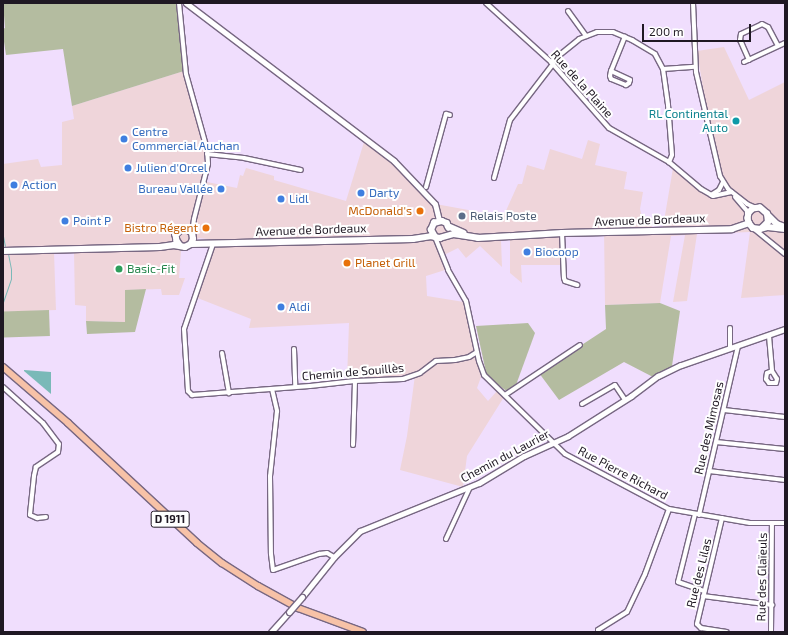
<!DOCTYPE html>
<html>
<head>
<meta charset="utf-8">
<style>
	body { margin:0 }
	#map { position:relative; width:788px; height:635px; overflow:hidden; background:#f0defd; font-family:"Exo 2",sans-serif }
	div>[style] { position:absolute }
	.commercial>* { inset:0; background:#efd5da }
	.green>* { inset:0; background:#b4bca0; transform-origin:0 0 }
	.water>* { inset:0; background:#7ab9b8 }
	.stream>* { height:1px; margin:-0.5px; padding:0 0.5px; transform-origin:0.5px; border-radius:0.5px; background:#7ab9b8 }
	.roads { filter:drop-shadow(1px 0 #776782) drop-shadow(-1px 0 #776782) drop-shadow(0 1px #776782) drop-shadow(0 -1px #776782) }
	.minor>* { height:4px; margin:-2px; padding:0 2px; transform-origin:2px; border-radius:2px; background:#fff }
	.tertiary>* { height:5px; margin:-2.5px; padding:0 2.5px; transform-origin:2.5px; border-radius:2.5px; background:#fff }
	.secondary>* { height:5.5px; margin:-2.75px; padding:0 2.75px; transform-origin:2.75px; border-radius:2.75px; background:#fff }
	.primary>* { height:6px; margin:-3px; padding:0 3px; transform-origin:3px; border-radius:3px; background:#f7c2a7 }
	.bridges { filter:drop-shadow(1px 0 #776782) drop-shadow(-1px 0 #776782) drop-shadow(0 1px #776782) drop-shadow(0 -1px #776782) }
	.tertiary-bridge>* { height:5px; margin:-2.5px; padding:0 2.5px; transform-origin:2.5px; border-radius:2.5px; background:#fff }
	.dots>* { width:11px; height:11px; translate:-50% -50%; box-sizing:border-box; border:2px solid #fff; border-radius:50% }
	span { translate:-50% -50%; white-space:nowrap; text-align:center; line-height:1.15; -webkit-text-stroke:4px #fff; paint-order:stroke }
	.shield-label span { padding:1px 3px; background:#fff; border:1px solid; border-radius:3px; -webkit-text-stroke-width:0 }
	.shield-label { font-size:11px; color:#1f1823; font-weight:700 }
	.street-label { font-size:12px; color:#1f1823 }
	.culture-label { font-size:12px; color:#0d838f }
	.right { translate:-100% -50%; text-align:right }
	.shop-label { font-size:12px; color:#366cbe }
	.left { translate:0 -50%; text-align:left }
	.food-label { font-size:12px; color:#c56008 }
	.service-label { font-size:12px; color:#4e5e75 }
	.leisure-label { font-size:12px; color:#27864d }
	.frame { position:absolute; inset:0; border:4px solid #1f1823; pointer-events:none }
	.scale { position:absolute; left:642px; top:24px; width:109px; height:18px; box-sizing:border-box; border:2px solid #1f1823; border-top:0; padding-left:5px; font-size:12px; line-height:14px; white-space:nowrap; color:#1f1823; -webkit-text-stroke:3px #fff; paint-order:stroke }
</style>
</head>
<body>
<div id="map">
	<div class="commercial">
		<i style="clip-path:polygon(724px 47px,749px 100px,785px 82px,785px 295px,741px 298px,750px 232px,697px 234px,687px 301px,673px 302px,685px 235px,671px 236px,660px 303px,605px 305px,604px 229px,560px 230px,561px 265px,521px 265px,522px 283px,510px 273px,510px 239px,501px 240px,502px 267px,480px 246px,466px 258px,458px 248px,440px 257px,445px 270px,426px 276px,427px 296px,464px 302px,481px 377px,477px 388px,488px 401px,497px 391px,504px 397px,467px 456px,463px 487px,400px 470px,407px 436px,415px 375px,347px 379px,349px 323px,249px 328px,251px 319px,195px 297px,216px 240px,199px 238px,181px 251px,179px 278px,185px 278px,179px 295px,162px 295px,161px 289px,125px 290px,125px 322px,86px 321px,86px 306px,75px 305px,74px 252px,54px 252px,56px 310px,3px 312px,3px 164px,38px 159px,41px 167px,62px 165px,62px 122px,74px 119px,72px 106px,184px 71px,205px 156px,202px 181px,237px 188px,240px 175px,243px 176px,246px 168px,274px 176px,274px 180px,346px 201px,364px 142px,395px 165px,430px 203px,485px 213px,505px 213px,518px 184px,522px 184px,527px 165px,544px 170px,550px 149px,582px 159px,588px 140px,600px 144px,595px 165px,627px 172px,624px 189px,643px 192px,640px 209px,643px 221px,653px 227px,663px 227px,673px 168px,691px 185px,711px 198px,732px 195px,722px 174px,707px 113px,697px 51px)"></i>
	</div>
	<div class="green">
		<i style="clip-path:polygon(3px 3px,177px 3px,184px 71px,72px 106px,63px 49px,6px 55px,3px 35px,3px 29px,5px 28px)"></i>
		<i style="clip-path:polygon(146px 289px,135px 332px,87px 334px,86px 321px,125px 322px,125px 290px)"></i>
		<i style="clip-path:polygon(660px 303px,680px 311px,672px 366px,653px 377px,624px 362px,559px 400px,539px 373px,606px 329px,605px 305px)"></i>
		<i style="left:49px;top:310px;width:26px;height:46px;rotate:88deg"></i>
		<i style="clip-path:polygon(528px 323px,535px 333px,516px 385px,508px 392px,487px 377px,476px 326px)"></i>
	</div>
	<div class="water">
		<i style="clip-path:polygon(24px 370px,51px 372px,51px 394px,24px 371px)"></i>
	</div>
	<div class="stream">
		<i style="left:3px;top:236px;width:10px;rotate:79deg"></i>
		<i style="left:3px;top:302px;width:24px;rotate:-71deg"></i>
		<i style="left:11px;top:279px;width:10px;rotate:-90deg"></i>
		<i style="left:11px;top:269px;width:16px;rotate:-101deg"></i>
	</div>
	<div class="roads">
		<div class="minor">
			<i style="left:179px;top:3px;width:71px;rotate:84.4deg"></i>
			<i style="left:186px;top:74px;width:78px;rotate:74.4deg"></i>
			<i style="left:207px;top:149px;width:15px;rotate:86deg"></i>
			<i style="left:208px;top:164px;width:57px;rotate:104.3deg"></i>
			<i style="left:194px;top:219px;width:14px;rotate:98deg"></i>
			<i style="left:486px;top:3px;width:88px;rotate:42.2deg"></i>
			<i style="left:551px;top:62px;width:88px;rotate:48.7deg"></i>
			<i style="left:609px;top:128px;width:69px;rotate:29.5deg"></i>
			<i style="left:669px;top:162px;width:42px;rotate:40.2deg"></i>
			<i style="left:701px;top:189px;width:14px;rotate:30deg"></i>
			<i style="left:713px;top:196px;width:19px;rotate:-12deg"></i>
			<i style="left:693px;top:3px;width:69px;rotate:87.5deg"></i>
			<i style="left:696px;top:72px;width:107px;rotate:77deg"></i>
			<i style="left:720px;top:176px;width:15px;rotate:58deg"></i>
			<i style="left:728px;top:189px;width:24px;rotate:38deg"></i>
			<i style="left:747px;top:204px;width:10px;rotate:24deg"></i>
			<i style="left:568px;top:11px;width:31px;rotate:54deg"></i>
			<i style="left:749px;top:60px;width:22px;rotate:-114deg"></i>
			<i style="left:740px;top:40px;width:6px;rotate:-81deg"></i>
			<i style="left:741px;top:34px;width:23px;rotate:-25deg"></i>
			<i style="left:762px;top:24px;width:7px;rotate:27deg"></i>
			<i style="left:768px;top:27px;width:21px;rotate:62deg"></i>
			<i style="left:551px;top:62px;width:36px;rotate:-39deg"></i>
			<i style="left:579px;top:39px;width:19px;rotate:-21deg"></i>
			<i style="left:597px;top:32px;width:16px"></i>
			<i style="left:613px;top:32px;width:21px;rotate:23deg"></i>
			<i style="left:632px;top:40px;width:27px;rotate:31deg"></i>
			<i style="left:655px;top:54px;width:17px;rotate:62deg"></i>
			<i style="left:663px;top:69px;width:36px;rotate:82deg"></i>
			<i style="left:668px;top:105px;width:50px;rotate:85.4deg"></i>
			<i style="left:672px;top:155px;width:8px;rotate:113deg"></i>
			<i style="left:744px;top:62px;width:45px;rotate:-24.9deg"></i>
			<i style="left:663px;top:69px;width:32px;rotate:-4deg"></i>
			<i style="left:611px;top:71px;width:21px;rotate:25deg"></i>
			<i style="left:630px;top:80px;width:3px;rotate:108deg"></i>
			<i style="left:629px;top:83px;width:4px;rotate:146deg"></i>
			<i style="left:626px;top:85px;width:16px;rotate:-158deg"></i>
			<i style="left:611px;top:79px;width:3px;rotate:-108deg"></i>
			<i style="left:610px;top:76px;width:5px;rotate:-79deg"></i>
			<i style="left:611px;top:71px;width:37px;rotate:-68deg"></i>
			<i style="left:207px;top:154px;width:37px;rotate:6deg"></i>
			<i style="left:244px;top:158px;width:58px;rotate:11.9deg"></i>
			<i style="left:494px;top:178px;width:60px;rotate:-74.6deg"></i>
			<i style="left:510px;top:120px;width:71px;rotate:-52.5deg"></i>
			<i style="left:426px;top:187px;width:76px;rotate:-74.7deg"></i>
			<i style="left:446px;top:114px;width:4px;rotate:14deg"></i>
			<i style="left:711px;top:195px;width:9px;rotate:-32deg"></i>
			<i style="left:719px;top:190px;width:9px;rotate:-63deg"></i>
			<i style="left:735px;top:197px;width:18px;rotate:49deg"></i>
			<i style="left:747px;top:211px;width:4px;rotate:76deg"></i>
			<i style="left:753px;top:228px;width:41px;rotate:39.1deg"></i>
			<i style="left:562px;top:233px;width:45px;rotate:87.5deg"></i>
			<i style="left:564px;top:278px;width:3px;rotate:72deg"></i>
			<i style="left:565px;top:281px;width:13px;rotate:18deg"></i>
			<i style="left:435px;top:237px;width:35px;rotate:68deg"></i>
			<i style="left:448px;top:270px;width:36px;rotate:60deg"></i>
			<i style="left:466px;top:301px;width:61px;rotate:77.8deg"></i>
			<i style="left:479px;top:361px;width:15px;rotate:70deg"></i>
			<i style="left:484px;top:375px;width:113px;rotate:44.3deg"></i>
			<i style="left:565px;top:454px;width:118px;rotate:27.9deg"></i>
			<i style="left:669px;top:509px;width:82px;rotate:9.8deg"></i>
			<i style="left:750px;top:523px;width:35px"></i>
			<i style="left:213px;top:244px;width:90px;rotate:108.8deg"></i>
			<i style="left:184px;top:329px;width:62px;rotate:86.3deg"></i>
			<i style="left:188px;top:391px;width:6px;rotate:45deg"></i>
			<i style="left:192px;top:395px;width:118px;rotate:-4.4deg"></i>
			<i style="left:310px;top:386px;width:45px;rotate:-6.3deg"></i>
			<i style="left:355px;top:381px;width:48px;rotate:-2.4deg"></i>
			<i style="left:403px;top:379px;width:18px;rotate:-19deg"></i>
			<i style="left:420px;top:373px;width:20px;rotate:-37deg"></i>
			<i style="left:436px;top:361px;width:19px;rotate:-3deg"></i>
			<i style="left:455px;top:360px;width:14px;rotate:-12deg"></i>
			<i style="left:469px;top:357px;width:9px;rotate:-32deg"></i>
			<i style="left:730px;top:328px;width:20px;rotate:90deg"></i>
			<i style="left:769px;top:336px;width:35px;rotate:85deg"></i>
			<i style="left:772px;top:371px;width:9px;rotate:58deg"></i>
			<i style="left:777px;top:379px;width:4px;rotate:104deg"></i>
			<i style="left:776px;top:383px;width:7px;rotate:180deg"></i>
			<i style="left:769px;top:383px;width:5px;rotate:-127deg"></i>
			<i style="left:766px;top:379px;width:6px;rotate:-81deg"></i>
			<i style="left:767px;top:373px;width:5px;rotate:-22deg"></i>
			<i style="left:294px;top:349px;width:38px;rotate:88deg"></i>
			<i style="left:222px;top:353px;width:41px;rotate:80.1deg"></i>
			<i style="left:3px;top:387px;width:54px;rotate:42deg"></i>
			<i style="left:43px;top:423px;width:26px;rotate:53deg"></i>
			<i style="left:59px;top:444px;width:8px;rotate:97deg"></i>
			<i style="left:58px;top:452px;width:27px;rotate:146deg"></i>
			<i style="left:36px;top:467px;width:9px;rotate:103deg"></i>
			<i style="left:34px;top:476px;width:39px;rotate:96deg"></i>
			<i style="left:30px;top:515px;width:8px;rotate:23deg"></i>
			<i style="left:37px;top:518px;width:9px;rotate:-6deg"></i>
			<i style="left:272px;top:389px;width:23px;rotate:77deg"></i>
			<i style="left:277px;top:411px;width:65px;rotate:96.1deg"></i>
			<i style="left:270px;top:476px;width:78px;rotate:89.3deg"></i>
			<i style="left:271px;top:554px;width:16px;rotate:83deg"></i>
			<i style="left:273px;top:570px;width:49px;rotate:-19.2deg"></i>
			<i style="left:319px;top:554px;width:8px;rotate:-7deg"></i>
			<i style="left:327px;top:553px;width:8px;rotate:30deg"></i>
			<i style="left:505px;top:395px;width:90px;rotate:-33.7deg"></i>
			<i style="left:582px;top:404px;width:38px;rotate:-30deg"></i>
			<i style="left:615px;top:385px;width:18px;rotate:56deg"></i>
			<i style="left:724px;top:410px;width:61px;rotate:6.5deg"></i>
			<i style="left:716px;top:442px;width:69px;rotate:5.8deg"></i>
			<i style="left:353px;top:445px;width:64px;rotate:-88.2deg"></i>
			<i style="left:709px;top:471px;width:77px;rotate:6.8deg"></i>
			<i style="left:695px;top:514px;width:70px;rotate:104deg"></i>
			<i style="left:678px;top:582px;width:28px;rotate:19deg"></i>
			<i style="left:699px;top:515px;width:173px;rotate:-77deg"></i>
			<i style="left:722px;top:518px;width:109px;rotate:103.3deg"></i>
			<i style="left:697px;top:624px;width:6px;rotate:45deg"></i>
			<i style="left:701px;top:628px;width:26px;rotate:9deg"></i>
			<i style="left:446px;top:539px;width:57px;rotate:-65.2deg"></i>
			<i style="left:703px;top:596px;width:70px;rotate:7.4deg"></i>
			<i style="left:598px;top:632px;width:2px;rotate:-90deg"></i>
			<i style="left:598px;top:630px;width:34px;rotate:-32deg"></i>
			<i style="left:627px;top:612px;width:42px;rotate:-64.7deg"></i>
			<i style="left:645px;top:574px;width:69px;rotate:-69.7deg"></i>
			<i style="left:771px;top:632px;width:109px;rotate:-89.5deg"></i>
		</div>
		<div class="tertiary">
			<i style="left:186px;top:3px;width:261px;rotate:37.2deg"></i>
			<i style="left:394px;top:161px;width:59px;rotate:46.4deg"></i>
			<i style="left:435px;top:204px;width:16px;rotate:76deg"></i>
			<i style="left:302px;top:597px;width:51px;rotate:-51.3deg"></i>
			<i style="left:334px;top:557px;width:37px;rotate:-45deg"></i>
			<i style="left:360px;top:531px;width:128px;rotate:-22deg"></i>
			<i style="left:479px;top:483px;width:52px;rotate:-31deg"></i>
			<i style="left:524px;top:456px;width:48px;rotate:-24.4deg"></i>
			<i style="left:568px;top:436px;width:75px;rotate:-32.4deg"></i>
			<i style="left:631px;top:396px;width:34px;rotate:-37deg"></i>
			<i style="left:658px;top:376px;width:25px;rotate:-26deg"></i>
			<i style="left:681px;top:365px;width:110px;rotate:-19.1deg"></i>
			<i style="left:271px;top:632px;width:27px;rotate:-48deg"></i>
		</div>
		<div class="secondary">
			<i style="left:768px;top:215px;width:13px;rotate:45deg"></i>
			<i style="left:777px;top:224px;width:9px;rotate:21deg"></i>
			<i style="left:448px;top:226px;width:17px;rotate:24deg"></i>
			<i style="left:762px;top:228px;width:8px;rotate:-45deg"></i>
			<i style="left:768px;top:222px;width:8px;rotate:-97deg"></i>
			<i style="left:767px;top:214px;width:9px;rotate:-139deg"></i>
			<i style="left:760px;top:208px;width:7px;rotate:172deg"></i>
			<i style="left:753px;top:209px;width:6px;rotate:135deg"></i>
			<i style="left:749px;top:213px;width:5px;rotate:101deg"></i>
			<i style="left:748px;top:218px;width:5px;rotate:79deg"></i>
			<i style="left:749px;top:223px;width:6px;rotate:51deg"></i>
			<i style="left:753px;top:228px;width:7px;rotate:8deg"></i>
			<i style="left:760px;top:229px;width:8px;rotate:-14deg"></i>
			<i style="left:768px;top:227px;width:17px;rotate:7deg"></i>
			<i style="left:435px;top:237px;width:8px;rotate:-120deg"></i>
			<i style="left:431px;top:230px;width:8px;rotate:-67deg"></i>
			<i style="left:434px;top:223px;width:8px;rotate:-14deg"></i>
			<i style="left:442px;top:221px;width:5px;rotate:22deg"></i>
			<i style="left:447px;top:223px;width:5px;rotate:68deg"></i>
			<i style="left:191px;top:244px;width:222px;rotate:-1.3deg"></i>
			<i style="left:413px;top:239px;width:18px;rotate:-9deg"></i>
			<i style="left:431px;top:236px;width:9px;rotate:13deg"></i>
			<i style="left:440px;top:238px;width:15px;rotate:-16deg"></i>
			<i style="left:454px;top:234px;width:24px;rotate:9deg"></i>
			<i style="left:478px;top:238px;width:84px;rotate:-3.4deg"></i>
			<i style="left:562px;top:233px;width:170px;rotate:-1.3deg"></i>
			<i style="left:732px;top:229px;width:18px;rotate:-19deg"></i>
			<i style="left:3px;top:251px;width:157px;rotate:-1.5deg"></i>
			<i style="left:160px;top:247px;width:14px;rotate:-8deg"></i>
			<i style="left:174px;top:245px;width:11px;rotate:10deg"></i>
			<i style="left:185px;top:247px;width:7px;rotate:-27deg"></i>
			<i style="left:191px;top:244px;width:5px;rotate:-68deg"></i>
			<i style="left:193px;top:239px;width:6px;rotate:-99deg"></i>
			<i style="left:192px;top:233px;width:5px;rotate:-143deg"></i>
			<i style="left:188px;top:230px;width:7px;rotate:180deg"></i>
			<i style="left:181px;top:230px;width:7px;rotate:135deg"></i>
			<i style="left:176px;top:235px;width:6px;rotate:81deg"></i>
			<i style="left:177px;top:241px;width:5px;rotate:53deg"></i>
		</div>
		<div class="primary">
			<i style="left:3px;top:367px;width:86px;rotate:40.7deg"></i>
			<i style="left:68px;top:423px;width:176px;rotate:42.9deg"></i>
			<i style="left:197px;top:543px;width:32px;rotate:39deg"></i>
			<i style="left:222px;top:563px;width:43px;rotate:32.6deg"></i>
			<i style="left:258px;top:586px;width:46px;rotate:28.8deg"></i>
			<i style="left:298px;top:608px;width:69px;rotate:20.3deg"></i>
		</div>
	</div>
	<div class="bridges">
		<div class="tertiary-bridge">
			<i style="left:289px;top:612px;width:20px;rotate:-49deg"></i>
		</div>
	</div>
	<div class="dots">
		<i style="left:736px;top:121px;background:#0f9aa8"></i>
		<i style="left:124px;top:139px;background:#3f7fe0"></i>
		<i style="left:128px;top:168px;background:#3f7fe0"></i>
		<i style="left:14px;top:185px;background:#3f7fe0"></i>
		<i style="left:221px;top:189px;background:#3f7fe0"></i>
		<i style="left:361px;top:193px;background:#3f7fe0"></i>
		<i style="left:281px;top:199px;background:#3f7fe0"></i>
		<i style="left:420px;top:211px;background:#e8710a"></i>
		<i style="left:462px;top:216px;background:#5c6f8a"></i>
		<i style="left:65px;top:221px;background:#3f7fe0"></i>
		<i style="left:206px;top:228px;background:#e8710a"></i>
		<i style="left:527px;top:252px;background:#3f7fe0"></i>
		<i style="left:347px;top:263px;background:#e8710a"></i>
		<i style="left:119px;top:269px;background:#2e9e5b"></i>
		<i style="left:281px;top:307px;background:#3f7fe0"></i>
	</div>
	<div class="shield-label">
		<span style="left:170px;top:519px">D 1911</span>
	</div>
	<div class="street-label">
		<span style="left:582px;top:84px;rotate:48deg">Rue de la Plaine</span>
		<span style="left:650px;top:220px;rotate:-2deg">Avenue de Bordeaux</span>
		<span style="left:311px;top:230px;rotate:-2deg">Avenue de Bordeaux</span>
		<span style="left:353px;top:372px;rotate:-5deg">Chemin de Souillès</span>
		<span style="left:709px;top:428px;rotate:-77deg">Rue des Mimosas</span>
		<span style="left:505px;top:456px;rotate:-28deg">Chemin du Laurier</span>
		<span style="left:623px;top:473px;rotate:28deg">Rue Pierre Richard</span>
		<span style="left:699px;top:573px;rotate:-76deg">Rue des Lilas</span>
		<span style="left:762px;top:577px;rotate:-89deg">Rue des Glaïeuls</span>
	</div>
	<div class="culture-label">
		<span class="right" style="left:728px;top:121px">RL Continental<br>Auto</span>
	</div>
	<div class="shop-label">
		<span class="left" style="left:132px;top:139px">Centre<br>Commercial Auchan</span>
		<span class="left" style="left:136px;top:168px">Julien d'Orcel</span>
		<span class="left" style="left:22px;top:185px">Action</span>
		<span class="right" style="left:213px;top:189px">Bureau Vallée</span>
		<span class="left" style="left:369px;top:193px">Darty</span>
		<span class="left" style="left:289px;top:199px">Lidl</span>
		<span class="left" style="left:73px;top:221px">Point P</span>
		<span class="left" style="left:535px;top:252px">Biocoop</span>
		<span class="left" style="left:289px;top:307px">Aldi</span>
	</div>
	<div class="food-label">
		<span class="right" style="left:412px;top:211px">McDonald's</span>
		<span class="right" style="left:198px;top:228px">Bistro Régent</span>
		<span class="left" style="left:355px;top:263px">Planet Grill</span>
	</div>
	<div class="service-label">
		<span class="left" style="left:470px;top:216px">Relais Poste</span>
	</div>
	<div class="leisure-label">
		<span class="left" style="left:127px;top:269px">Basic-Fit</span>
	</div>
	<div class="frame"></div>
	<div class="scale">200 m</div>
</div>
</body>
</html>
